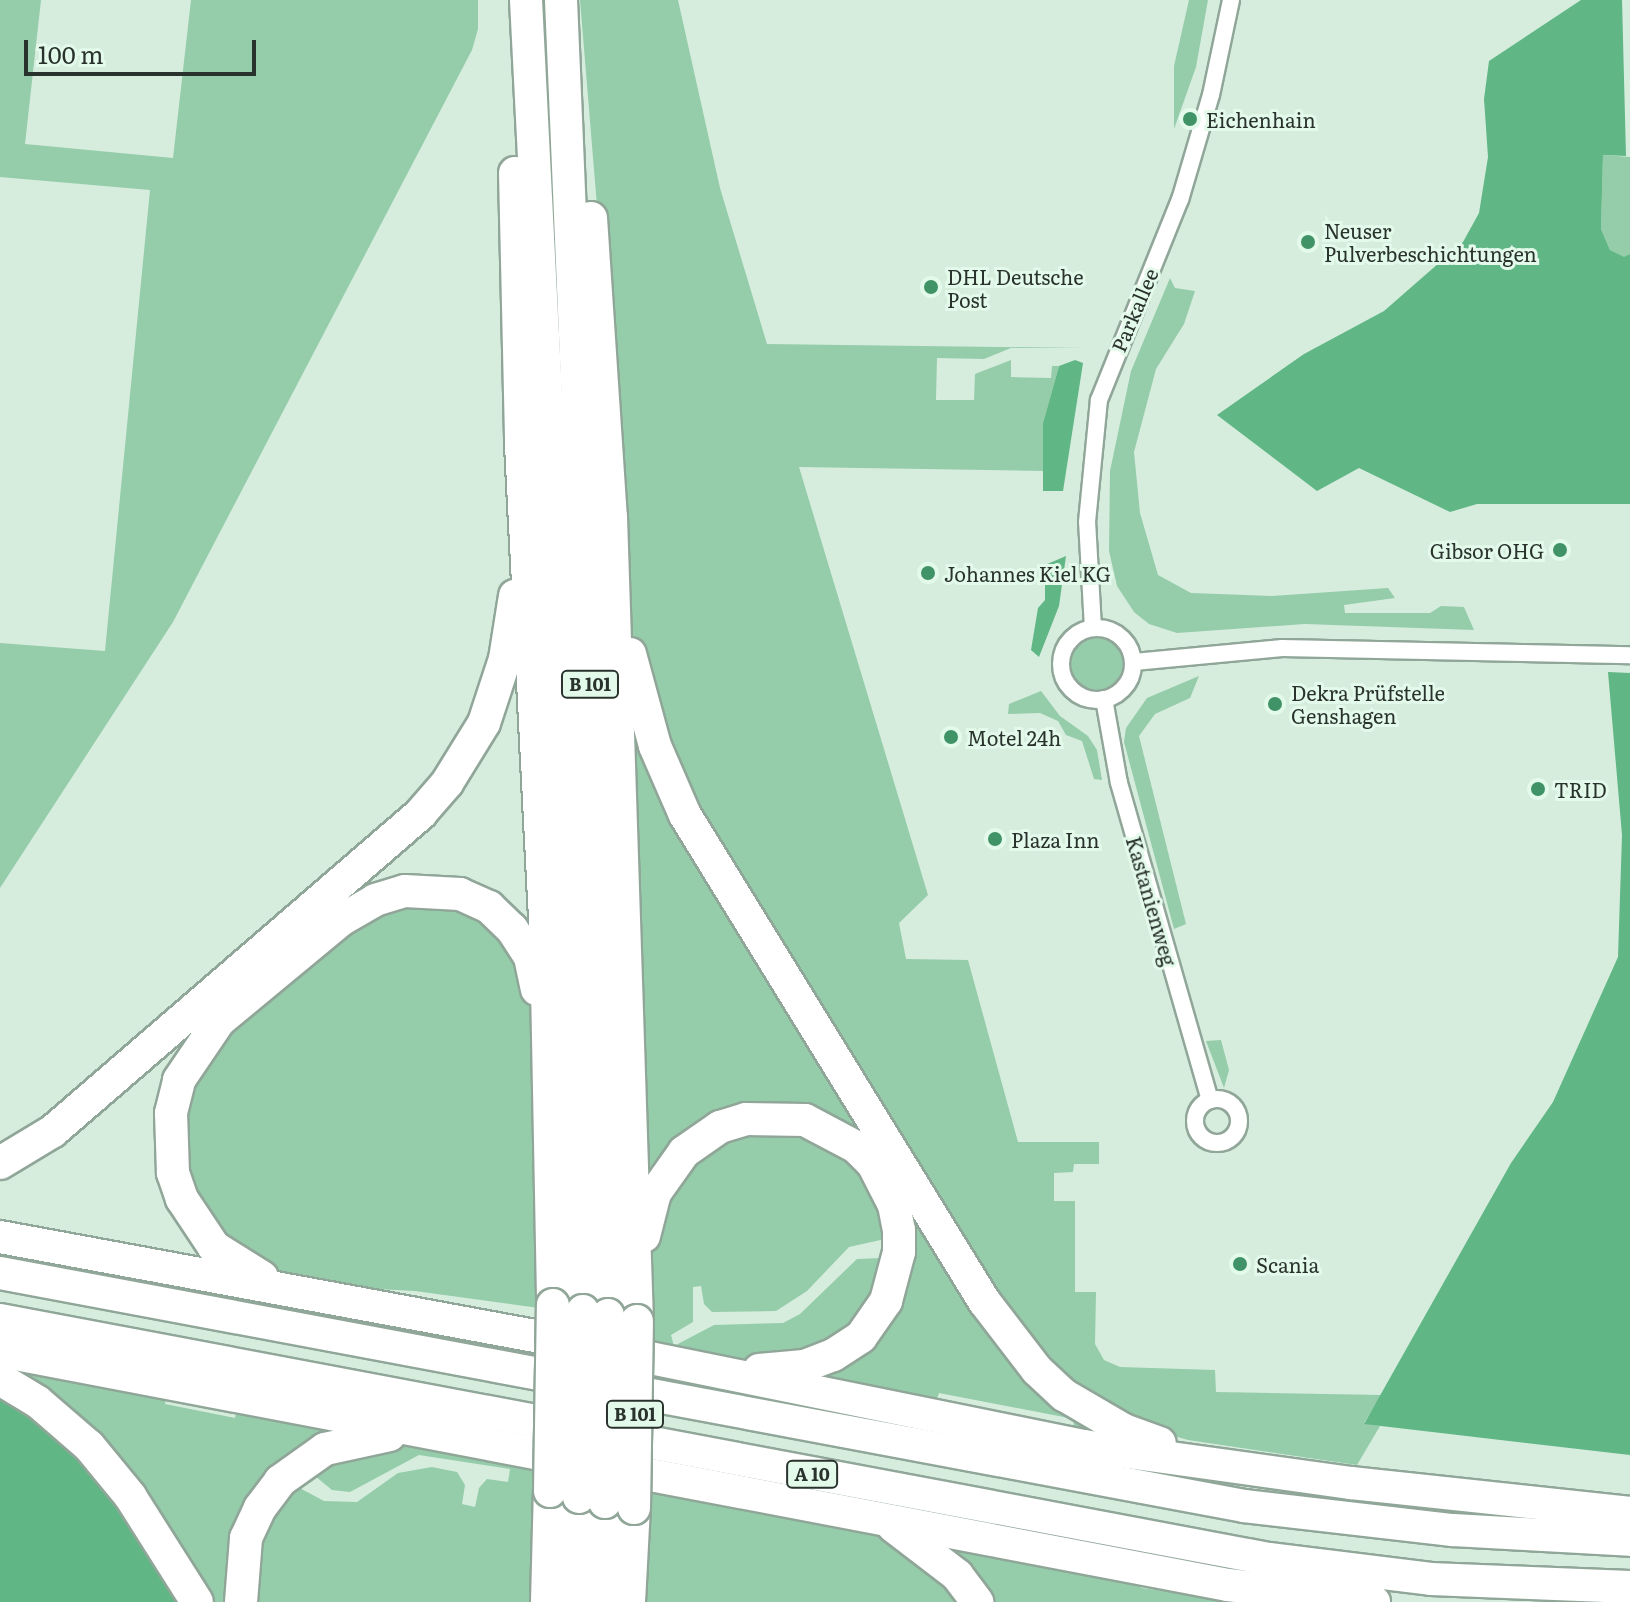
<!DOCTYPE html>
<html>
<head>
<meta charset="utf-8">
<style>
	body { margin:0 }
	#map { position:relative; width:1630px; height:1602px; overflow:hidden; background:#d6edde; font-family:Literata,serif }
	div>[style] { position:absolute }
	.green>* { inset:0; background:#95ccaa }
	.round { border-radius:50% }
	.forest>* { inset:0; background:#60b685 }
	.roads { filter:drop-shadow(2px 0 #90a698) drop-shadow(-2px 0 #90a698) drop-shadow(0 2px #90a698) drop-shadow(0 -2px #90a698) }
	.street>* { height:16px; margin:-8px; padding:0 8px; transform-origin:8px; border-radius:8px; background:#fff }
	.street>.ring { margin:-8px; padding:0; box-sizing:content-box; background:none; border:16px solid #fff; border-radius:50% }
	.highway>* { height:32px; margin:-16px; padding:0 16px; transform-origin:16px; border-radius:16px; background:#fff }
	.bridges { filter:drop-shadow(2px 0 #90a698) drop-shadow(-2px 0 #90a698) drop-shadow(0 2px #90a698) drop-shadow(0 -2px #90a698) }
	.highway-bridge>* { height:32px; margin:-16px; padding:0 16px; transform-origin:16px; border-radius:16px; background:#fff }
	.dots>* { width:22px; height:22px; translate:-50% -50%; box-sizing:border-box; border:4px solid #e3faeb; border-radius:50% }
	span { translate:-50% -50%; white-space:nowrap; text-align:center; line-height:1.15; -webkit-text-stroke:6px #e3faeb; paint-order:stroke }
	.shield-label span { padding:2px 6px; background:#e3faeb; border:2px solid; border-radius:6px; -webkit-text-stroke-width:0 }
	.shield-label { font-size:18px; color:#29322c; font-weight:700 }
	.poi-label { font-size:20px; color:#29322c }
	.left { translate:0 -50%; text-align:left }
	.right { translate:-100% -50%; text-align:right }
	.street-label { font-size:20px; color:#29322c }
	.scale { position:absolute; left:24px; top:40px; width:232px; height:36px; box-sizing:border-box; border:4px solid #29322c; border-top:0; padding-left:10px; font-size:24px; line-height:28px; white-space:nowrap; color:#29322c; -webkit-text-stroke:6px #e3faeb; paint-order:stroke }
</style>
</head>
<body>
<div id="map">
	<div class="green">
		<i style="clip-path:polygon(0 0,41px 0,25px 144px,173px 158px,191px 0,478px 0,478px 29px,472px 50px,173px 622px,0 888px,0 643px,105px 651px,150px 190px,0 177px)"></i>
		<i style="clip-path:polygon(580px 0,678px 0,720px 188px,767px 344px,1086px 348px,1011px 348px,984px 359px,937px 358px,936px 400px,974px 400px,975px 374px,1011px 360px,1011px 377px,1051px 378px,1052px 366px,1059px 366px,1043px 423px,1044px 471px,799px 467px,928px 895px,899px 923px,906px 959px,968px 960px,1018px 1142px,1099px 1142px,1099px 1164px,1074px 1164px,1073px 1172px,1054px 1173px,1054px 1201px,1075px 1201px,1075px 1292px,1096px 1292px,1095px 1344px,1104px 1360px,1120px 1367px,1215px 1370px,1216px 1392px,1381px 1395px,1364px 1423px,1380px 1426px,1357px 1465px,1188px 1440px,1146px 1428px,1077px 1390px,1022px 1335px,698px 821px,639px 666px,632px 630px)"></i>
		<i style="clip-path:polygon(1189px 0,1208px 0,1196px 67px,1174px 129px,1174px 66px)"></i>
		<i style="clip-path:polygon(1603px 155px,1630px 157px,1630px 254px,1624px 258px,1610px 250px,1601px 229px)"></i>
		<i style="clip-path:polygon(1170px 278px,1175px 288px,1195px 291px,1184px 324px,1156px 369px,1134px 452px,1140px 513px,1158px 575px,1191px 593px,1272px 596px,1388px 588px,1395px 598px,1344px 605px,1345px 613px,1430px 613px,1441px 606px,1464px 607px,1474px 630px,1305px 624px,1177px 633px,1149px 624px,1134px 612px,1117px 586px,1109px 551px,1110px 471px,1131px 371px)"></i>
		<i class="round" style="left:1071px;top:638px;width:52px;height:52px"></i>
		<i style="clip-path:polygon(1199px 676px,1190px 698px,1155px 714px,1139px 736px,1186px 924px,1174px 929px,1124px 742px,1126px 728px,1147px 698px)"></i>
		<i style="clip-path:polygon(622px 686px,981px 1314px,1103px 1432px,1073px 1432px,1074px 1419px,939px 1393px,934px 1407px,793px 1380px,868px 1336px,895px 1188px,781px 1109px,649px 1188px)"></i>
		<i style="clip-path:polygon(1041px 691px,1060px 716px,1088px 736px,1097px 750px,1102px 780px,1094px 779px,1082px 741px,1066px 735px,1058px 721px,1040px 713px,1008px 714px,1009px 704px)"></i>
		<i style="clip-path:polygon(459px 902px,496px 926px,524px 964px,536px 1013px,539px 1308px,415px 1291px,340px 1287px,281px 1273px,240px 1255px,201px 1216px,181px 1169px,185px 1090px,228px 1027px,386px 903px)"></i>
		<i style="clip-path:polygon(1221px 1040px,1229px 1070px,1224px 1088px,1206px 1041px)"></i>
		<i style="clip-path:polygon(810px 1128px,878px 1185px,885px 1239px,849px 1247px,807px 1291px,776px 1311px,712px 1312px,704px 1304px,701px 1286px,693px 1287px,693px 1322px,671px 1335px,674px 1346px,714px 1325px,783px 1323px,800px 1314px,857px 1259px,883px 1258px,887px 1276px,835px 1346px,752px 1364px,652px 1350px,650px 1239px,659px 1199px,724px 1132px)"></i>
		<i style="clip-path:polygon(0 1365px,168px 1390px,165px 1404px,235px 1418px,239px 1402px,362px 1427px,305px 1449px,233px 1602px,209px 1602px)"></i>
		<i style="clip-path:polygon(385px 1439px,538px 1463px,531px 1602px,250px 1602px,257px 1533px,294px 1485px,324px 1501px,357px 1502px,398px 1473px,432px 1467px,457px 1472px,465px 1485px,462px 1504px,475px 1507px,479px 1488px,487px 1479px,508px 1482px,510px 1469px,419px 1455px,350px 1492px,332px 1490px,315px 1476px,313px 1471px)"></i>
		<i style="clip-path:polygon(649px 1484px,881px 1533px,970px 1602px,640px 1602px)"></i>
		<i style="clip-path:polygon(935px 1536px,1144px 1574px,1141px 1588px,1211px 1597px,1342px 1602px,989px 1602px)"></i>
	</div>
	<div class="forest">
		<i style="clip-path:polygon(1581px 0,1622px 0,1626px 156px,1603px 155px,1601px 229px,1610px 250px,1624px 257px,1630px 254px,1630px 504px,1477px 504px,1450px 512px,1359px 468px,1317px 491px,1217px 415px,1304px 354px,1384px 311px,1463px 242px,1479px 213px,1488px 157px,1484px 99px,1489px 61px)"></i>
		<i style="clip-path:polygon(1075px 360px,1083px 363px,1063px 491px,1043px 491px,1043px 423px,1059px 366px)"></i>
		<i style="clip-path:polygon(1066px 556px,1059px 606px,1039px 657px,1031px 650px,1038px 608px,1045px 600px,1045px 565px)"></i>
		<i style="clip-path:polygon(1608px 672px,1630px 673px,1630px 1455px,1364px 1424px,1511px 1163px,1553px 1102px,1618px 957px,1622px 835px)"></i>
		<i style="clip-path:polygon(0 1391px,22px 1403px,108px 1483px,184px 1602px,0 1602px)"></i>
	</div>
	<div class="roads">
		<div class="street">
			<i class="ring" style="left:1061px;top:628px;width:56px;height:56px"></i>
			<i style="left:1093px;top:628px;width:106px;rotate:-93.2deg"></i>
			<i style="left:1087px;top:522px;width:123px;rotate:-84.4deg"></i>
			<i style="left:1099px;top:400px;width:216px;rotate:-68deg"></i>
			<i style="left:1180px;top:200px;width:109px;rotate:-73.6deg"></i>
			<i style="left:1211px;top:95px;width:97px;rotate:-78.1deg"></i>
			<i style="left:1134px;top:662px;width:149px;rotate:-5.4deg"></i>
			<i style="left:1282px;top:648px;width:348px;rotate:1.2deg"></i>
			<i style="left:1104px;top:699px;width:85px;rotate:79.9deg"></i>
			<i style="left:1119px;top:783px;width:330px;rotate:74deg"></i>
			<i class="ring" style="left:1195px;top:1099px;width:28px;height:28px"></i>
		</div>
		<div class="highway">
			<i style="left:526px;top:0;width:1028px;rotate:87.1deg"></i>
			<i style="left:578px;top:1027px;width:284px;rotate:89deg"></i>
			<i style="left:561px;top:0;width:1027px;rotate:87.6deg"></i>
			<i style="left:604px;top:1026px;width:289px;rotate:89.2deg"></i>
			<i style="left:515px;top:173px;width:272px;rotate:88.7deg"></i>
			<i style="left:521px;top:445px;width:489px;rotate:87.1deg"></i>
			<i style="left:546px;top:933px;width:372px;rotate:88.9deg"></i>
			<i style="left:591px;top:218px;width:300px;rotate:86.2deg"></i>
			<i style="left:611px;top:517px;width:804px;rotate:88.15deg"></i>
			<i style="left:630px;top:654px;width:95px;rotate:74.8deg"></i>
			<i style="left:655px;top:746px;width:75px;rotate:66.5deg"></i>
			<i style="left:685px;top:815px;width:571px;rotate:58.4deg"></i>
			<i style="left:984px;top:1301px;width:87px;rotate:52.5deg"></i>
			<i style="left:1037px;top:1370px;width:37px;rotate:43deg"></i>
			<i style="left:1064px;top:1395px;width:69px;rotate:30.3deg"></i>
			<i style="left:1124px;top:1430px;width:38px;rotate:20deg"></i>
			<i style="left:0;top:1163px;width:62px;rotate:-31.1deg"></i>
			<i style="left:53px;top:1131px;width:486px;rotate:-40.8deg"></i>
			<i style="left:421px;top:813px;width:40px;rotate:-49deg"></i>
			<i style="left:447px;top:783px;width:70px;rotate:-58.3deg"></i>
			<i style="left:484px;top:723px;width:67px;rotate:-71.8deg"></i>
			<i style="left:505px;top:659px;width:64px;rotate:-81deg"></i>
			<i style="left:644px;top:1236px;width:44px;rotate:-75.7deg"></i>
			<i style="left:655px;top:1193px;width:50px;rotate:-54.7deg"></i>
			<i style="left:684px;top:1152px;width:44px;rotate:-34.8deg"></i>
			<i style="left:720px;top:1127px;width:27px;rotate:-17deg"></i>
			<i style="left:746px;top:1119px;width:59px;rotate:1deg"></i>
			<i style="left:805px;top:1120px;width:58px;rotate:27.9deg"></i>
			<i style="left:856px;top:1147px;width:24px;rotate:45deg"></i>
			<i style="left:873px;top:1164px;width:46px;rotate:62.9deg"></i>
			<i style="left:894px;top:1205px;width:25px;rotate:79deg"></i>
			<i style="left:899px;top:1230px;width:22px;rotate:90deg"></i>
			<i style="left:899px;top:1252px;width:51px;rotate:104.9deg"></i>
			<i style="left:886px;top:1301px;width:44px;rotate:124.8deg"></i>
			<i style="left:861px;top:1337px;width:33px;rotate:147deg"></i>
			<i style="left:833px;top:1355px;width:31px;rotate:159deg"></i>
			<i style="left:804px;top:1366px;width:45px;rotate:174.9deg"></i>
			<i style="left:0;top:1237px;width:632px;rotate:10.49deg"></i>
			<i style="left:621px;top:1352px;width:472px;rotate:11.5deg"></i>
			<i style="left:1084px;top:1446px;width:270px;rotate:7.9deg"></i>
			<i style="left:1351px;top:1483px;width:281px;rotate:6.1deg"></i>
			<i style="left:0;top:1273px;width:1266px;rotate:10.61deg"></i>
			<i style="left:1244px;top:1506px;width:210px;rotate:6.6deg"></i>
			<i style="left:1453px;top:1530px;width:177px;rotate:3.2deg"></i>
			<i style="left:262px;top:1277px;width:57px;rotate:-148deg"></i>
			<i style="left:214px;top:1247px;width:58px;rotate:-123.7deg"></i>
			<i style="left:182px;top:1199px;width:28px;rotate:-109deg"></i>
			<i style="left:173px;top:1173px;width:60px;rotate:-91.9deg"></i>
			<i style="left:171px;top:1113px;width:34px;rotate:-76deg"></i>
			<i style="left:179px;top:1080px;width:71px;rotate:-55.9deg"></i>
			<i style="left:219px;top:1021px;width:158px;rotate:-39.6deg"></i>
			<i style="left:341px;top:920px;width:39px;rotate:-30deg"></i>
			<i style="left:375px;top:900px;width:31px;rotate:-17deg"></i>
			<i style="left:405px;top:891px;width:55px;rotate:3.1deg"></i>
			<i style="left:460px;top:894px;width:32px;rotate:24deg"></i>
			<i style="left:489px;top:907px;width:32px;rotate:44deg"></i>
			<i style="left:512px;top:929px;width:33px;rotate:57deg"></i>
			<i style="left:530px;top:957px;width:33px;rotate:78deg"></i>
			<i style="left:0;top:1320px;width:1291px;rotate:10.67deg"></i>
			<i style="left:1269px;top:1559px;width:163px;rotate:7deg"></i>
			<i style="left:1431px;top:1579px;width:199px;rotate:2.3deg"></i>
			<i style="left:0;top:1351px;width:1250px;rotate:10.79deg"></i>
			<i style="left:1228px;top:1585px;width:147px;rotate:6.6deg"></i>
			<i style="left:0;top:1379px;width:44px;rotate:31.2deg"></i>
			<i style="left:38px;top:1402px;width:67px;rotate:40.8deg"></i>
			<i style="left:89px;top:1446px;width:65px;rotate:50.6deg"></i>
			<i style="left:130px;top:1496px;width:125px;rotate:57.7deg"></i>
			<i style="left:893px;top:1526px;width:81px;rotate:37.4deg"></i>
			<i style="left:957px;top:1575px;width:34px;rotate:53deg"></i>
			<i style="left:241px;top:1602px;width:64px;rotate:-85.5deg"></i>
			<i style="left:246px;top:1538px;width:33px;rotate:-65deg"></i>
			<i style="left:260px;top:1508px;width:34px;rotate:-53deg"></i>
			<i style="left:280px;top:1481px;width:55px;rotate:-35.4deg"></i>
			<i style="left:325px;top:1449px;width:66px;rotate:-12.2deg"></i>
			<i style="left:547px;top:1602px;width:111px;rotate:-88.5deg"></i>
			<i style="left:573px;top:1602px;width:105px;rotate:-86.7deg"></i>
			<i style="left:599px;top:1602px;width:100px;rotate:-86.6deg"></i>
			<i style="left:629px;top:1602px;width:94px;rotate:-87deg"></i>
		</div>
	</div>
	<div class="bridges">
		<div class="highway-bridge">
			<i style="left:550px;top:1491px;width:186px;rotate:-89.1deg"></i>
			<i style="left:579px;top:1497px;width:186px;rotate:-88.8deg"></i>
			<i style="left:605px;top:1502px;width:187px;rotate:-89.1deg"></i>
			<i style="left:634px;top:1508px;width:187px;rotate:-89.1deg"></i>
		</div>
	</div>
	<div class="dots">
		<i style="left:1190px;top:119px;background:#3f9366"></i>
		<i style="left:1308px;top:242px;background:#3f9366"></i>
		<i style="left:931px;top:287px;background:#3f9366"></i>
		<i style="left:1560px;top:550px;background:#3f9366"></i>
		<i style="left:928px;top:573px;background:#3f9366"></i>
		<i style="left:1275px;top:704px;background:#3f9366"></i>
		<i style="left:951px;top:737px;background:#3f9366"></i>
		<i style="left:1538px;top:789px;background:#3f9366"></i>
		<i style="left:995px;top:839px;background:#3f9366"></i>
		<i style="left:1240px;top:1264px;background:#3f9366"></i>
	</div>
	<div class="shield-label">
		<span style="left:590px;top:684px">B 101</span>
		<span style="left:635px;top:1414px">B 101</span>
		<span style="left:812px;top:1474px">A 10</span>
	</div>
	<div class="poi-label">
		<span class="left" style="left:1206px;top:119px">Eichenhain</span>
		<span class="left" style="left:1324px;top:242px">Neuser<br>Pulverbeschichtungen</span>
		<span class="left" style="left:947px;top:288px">DHL Deutsche<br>Post</span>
		<span class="right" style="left:1544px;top:550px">Gibsor OHG</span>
		<span class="left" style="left:944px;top:573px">Johannes Kiel KG</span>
		<span class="left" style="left:1291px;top:704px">Dekra Prüfstelle<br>Genshagen</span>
		<span class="left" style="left:967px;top:737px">Motel 24h</span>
		<span class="left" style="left:1554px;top:789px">TRID</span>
		<span class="left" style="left:1011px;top:839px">Plaza Inn</span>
		<span class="left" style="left:1256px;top:1264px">Scania</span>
	</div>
	<div class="street-label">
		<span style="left:1134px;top:310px;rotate:-67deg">Parkallee</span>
		<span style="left:1152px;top:901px;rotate:74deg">Kastanienweg</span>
	</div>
	<div class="scale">100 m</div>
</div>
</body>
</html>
